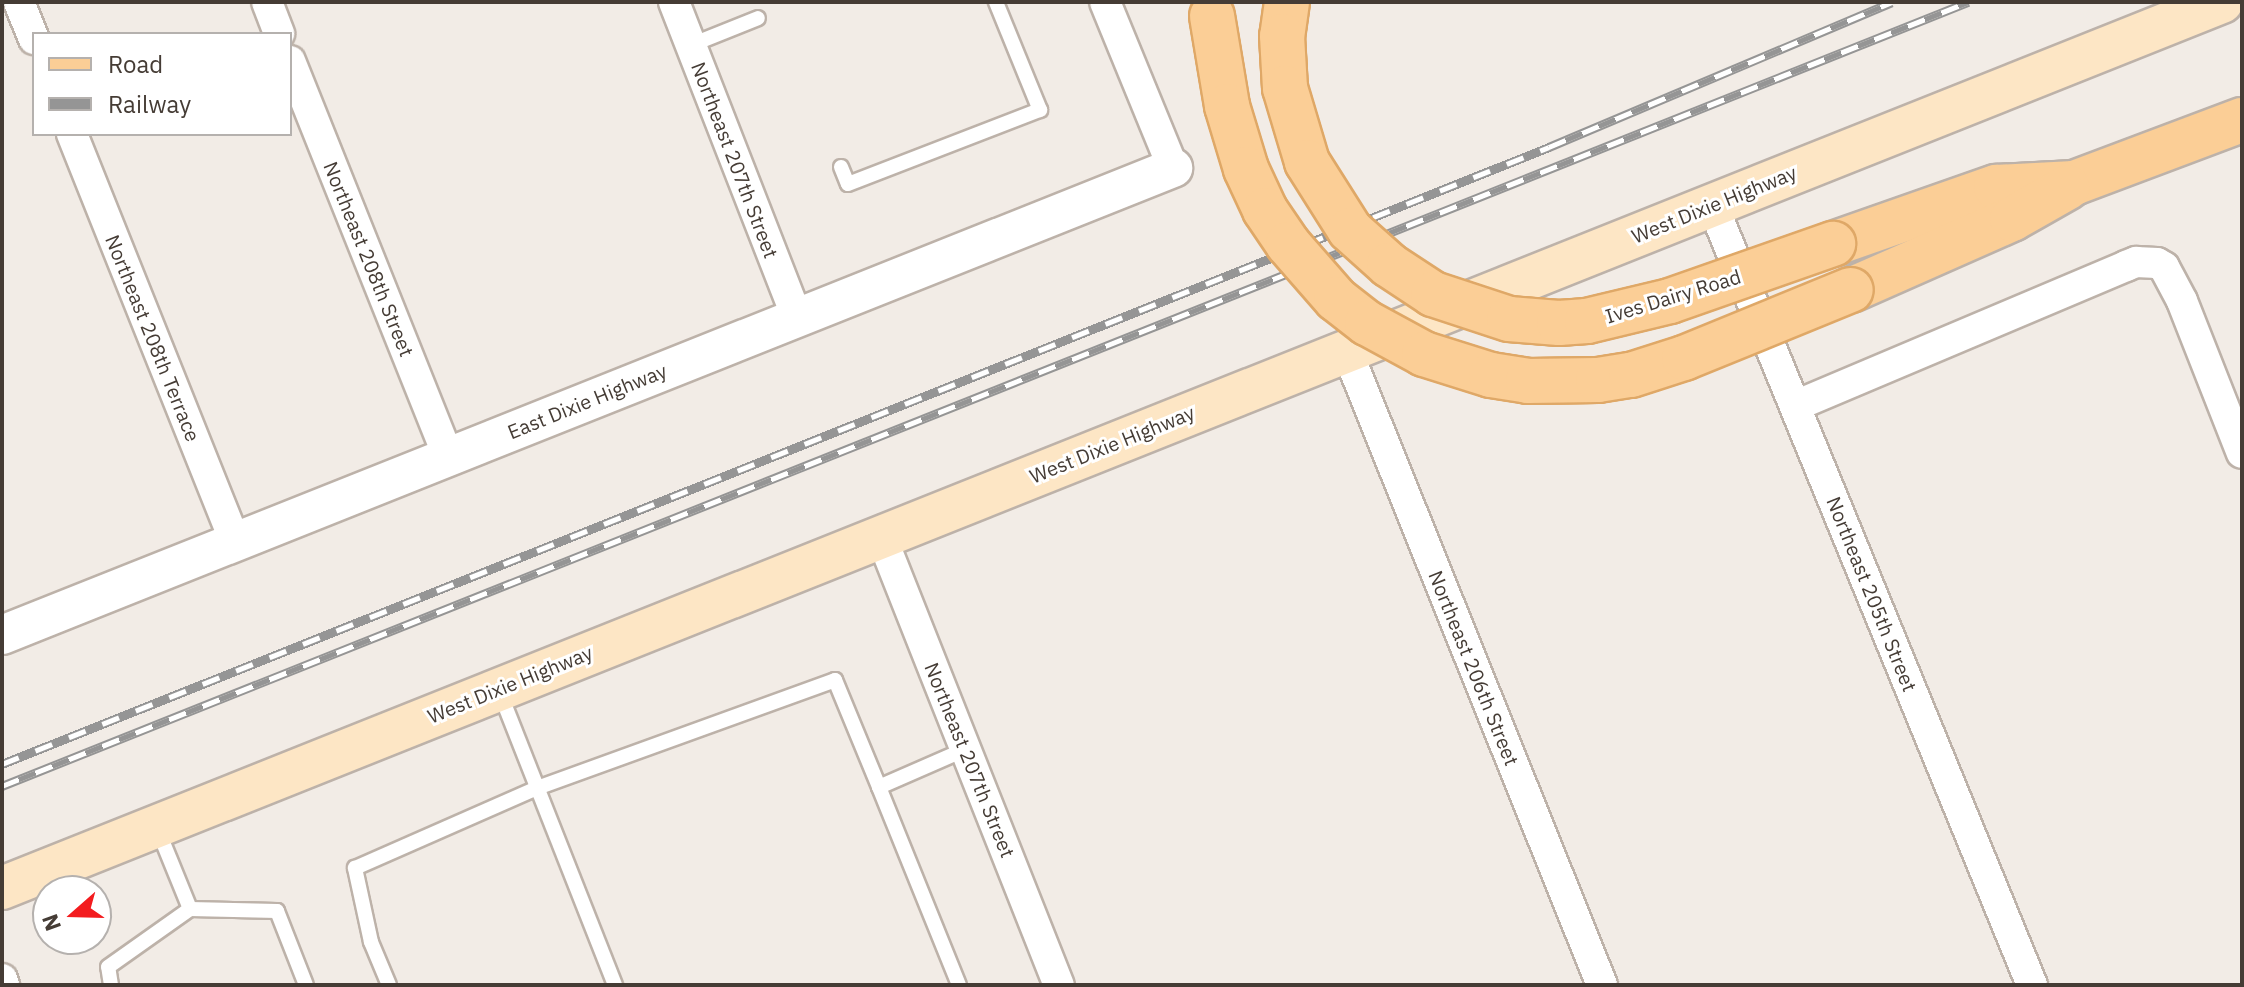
<!DOCTYPE html>
<html>
<head>
<meta charset="utf-8">
<style>
	body { margin:0 }
	#map { position:relative; width:2244px; height:987px; overflow:hidden; background:#f2ece6; font-family:"IBM Plex Sans",sans-serif }
	div>[style] { position:absolute }
	.roads { filter:drop-shadow(2px 0 #bdb2a9) drop-shadow(-2px 0 #bdb2a9) drop-shadow(0 2px #bdb2a9) drop-shadow(0 -2px #bdb2a9) }
	.service>* { height:14px; margin:-7px; padding:0 7px; transform-origin:7px; border-radius:7px; background:#fff }
	.minor>* { height:30px; margin:-15px; padding:0 15px; transform-origin:15px; border-radius:15px; background:#fff }
	.tertiary>* { height:38px; margin:-19px; padding:0 19px; transform-origin:19px; border-radius:19px; background:#fff }
	.secondary>* { height:42px; margin:-21px; padding:0 21px; transform-origin:21px; border-radius:21px; background:#fde6c5 }
	.primary>* { height:44px; margin:-22px; padding:0 22px; transform-origin:22px; border-radius:22px; background:#fbce96 }
	.rail>* { height:9px; margin-top:-4.5px; transform-origin:0; background:repeating-linear-gradient(90deg,#fff 0 18px,#959595 0 36px); box-sizing:border-box; border-block:2px solid #959595 }
	.bridges { filter:drop-shadow(2px 0 #dfa867) drop-shadow(-2px 0 #dfa867) drop-shadow(0 2px #dfa867) drop-shadow(0 -2px #dfa867) }
	.primary-bridge>* { height:44px; margin:-22px; padding:0 22px; transform-origin:22px; border-radius:22px; background:#fbce96 }
	span { translate:-50% -50%; white-space:nowrap; text-align:center; line-height:1.15; -webkit-text-stroke:6px #fff; paint-order:stroke }
	.street-label { font-size:20px; color:#453c35 }
	.frame { position:absolute; inset:0; border:4px solid #453c35; pointer-events:none }
	.legend { position:absolute; left:32px; top:32px; width:260px; height:104px; box-sizing:border-box; background:#fff; border:2px solid #b5b1ae; margin:0; padding:10px 14px; list-style:none; font-size:24px; color:#453c35 }
	.legend li { display:flex; align-items:center; gap:16px; height:40px }
	.legend b { width:40px; border:2px solid #b5b1ae }
	.north { position:absolute; left:32px; top:875px; width:80px; height:80px; box-sizing:border-box; background:#fff; border:2px solid #b5b1ae; border-radius:50%; rotate:250deg; font-size:22px; font-weight:700; line-height:32px; text-align:center; color:#453c35 }
	.north::after { content:''; display:block; margin:auto; width:28px; height:36px; background:#f31c1f; clip-path:polygon(50% 0,100% 100%,50% 72%,0 100%) }
</style>
</head>
<body>
<div id="map">
	<div class="roads">
		<div class="service">
			<i style="left:691px;top:45px;width:72px;rotate:-21.9deg"></i>
			<i style="left:841px;top:167px;width:18px;rotate:68deg"></i>
			<i style="left:848px;top:184px;width:206px;rotate:-21.1deg"></i>
			<i style="left:1040px;top:110px;width:117px;rotate:-112.2deg"></i>
			<i style="left:500px;top:693px;width:314px;rotate:68.5deg"></i>
			<i style="left:158px;top:830px;width:85px;rotate:67.9deg"></i>
			<i style="left:111px;top:985px;width:18px;rotate:-99deg"></i>
			<i style="left:108px;top:967px;width:100px;rotate:-35.3deg"></i>
			<i style="left:190px;top:909px;width:87px;rotate:1.3deg"></i>
			<i style="left:277px;top:911px;width:79px;rotate:68.6deg"></i>
			<i style="left:389px;top:985px;width:47px;rotate:-112.7deg"></i>
			<i style="left:371px;top:942px;width:76px;rotate:-102.2deg"></i>
			<i style="left:355px;top:868px;width:199px;rotate:-23.7deg"></i>
			<i style="left:537px;top:788px;width:317px;rotate:-19.9deg"></i>
			<i style="left:835px;top:680px;width:116px;rotate:67.6deg"></i>
			<i style="left:959px;top:985px;width:214px;rotate:-112deg"></i>
			<i style="left:879px;top:787px;width:95px;rotate:-23.6deg"></i>
		</div>
		<div class="minor">
			<i style="left:19px;top:2px;width:40px;rotate:68deg"></i>
			<i style="left:267px;top:2px;width:34px;rotate:69deg"></i>
			<i style="left:674px;top:2px;width:339px;rotate:68.7deg"></i>
			<i style="left:1105px;top:2px;width:179px;rotate:67.7deg"></i>
			<i style="left:290px;top:61px;width:426px;rotate:68.2deg"></i>
			<i style="left:72px;top:134px;width:438px;rotate:68.2deg"></i>
			<i style="left:1712px;top:204px;width:844px;rotate:67.72deg"></i>
			<i style="left:1347px;top:351px;width:683px;rotate:68.09deg"></i>
			<i style="left:1795px;top:406px;width:359px;rotate:-22.9deg"></i>
			<i style="left:2126px;top:266px;width:11px;rotate:-22deg"></i>
			<i style="left:2136px;top:262px;width:21px;rotate:3deg"></i>
			<i style="left:2157px;top:263px;width:8px;rotate:30deg"></i>
			<i style="left:2164px;top:267px;width:38px;rotate:62deg"></i>
			<i style="left:2182px;top:301px;width:163px;rotate:68.5deg"></i>
			<i style="left:881px;top:536px;width:483px;rotate:68.4deg"></i>
			<i style="left:2px;top:979px;width:6px;rotate:72deg"></i>
		</div>
		<div class="tertiary">
			<i style="left:2px;top:635px;width:1261px;rotate:-21.74deg"></i>
		</div>
		<div class="secondary">
			<i style="left:2px;top:888px;width:2390px;rotate:-21.76deg"></i>
		</div>
		<div class="primary">
			<i style="left:1833px;top:244px;width:173px;rotate:-19.3deg"></i>
			<i style="left:1996px;top:187px;width:78px;rotate:-2.9deg"></i>
			<i style="left:2074px;top:183px;width:179px;rotate:-20.6deg"></i>
			<i style="left:1851px;top:290px;width:176px;rotate:-23.8deg"></i>
			<i style="left:2012px;top:219px;width:64px;rotate:-29.7deg"></i>
		</div>
	</div>
	<div class="rail">
		<i style="left:2px;top:764px;width:1666px;rotate:-21.74deg"></i>
		<i style="left:1549px;top:147px;width:372px;rotate:-22.9deg"></i>
		<i style="left:2px;top:786px;width:2117px;rotate:-21.74deg"></i>
	</div>
	<div class="bridges">
		<div class="primary-bridge">
			<i style="left:1287px;top:2px;width:34px;rotate:98deg"></i>
			<i style="left:1282px;top:36px;width:52px;rotate:86.7deg"></i>
			<i style="left:1285px;top:88px;width:77px;rotate:73.4deg"></i>
			<i style="left:1307px;top:162px;width:80px;rotate:57.7deg"></i>
			<i style="left:1350px;top:230px;width:52px;rotate:41.9deg"></i>
			<i style="left:1389px;top:265px;width:53px;rotate:33.4deg"></i>
			<i style="left:1433px;top:294px;width:80px;rotate:18.2deg"></i>
			<i style="left:1509px;top:319px;width:50px;rotate:4.6deg"></i>
			<i style="left:1559px;top:323px;width:28px;rotate:-4deg"></i>
			<i style="left:1587px;top:321px;width:85px;rotate:-13.5deg"></i>
			<i style="left:1670px;top:301px;width:173px;rotate:-19.3deg"></i>
			<i style="left:1212px;top:16px;width:91px;rotate:80.5deg"></i>
			<i style="left:1227px;top:106px;width:66px;rotate:73.2deg"></i>
			<i style="left:1246px;top:169px;width:45px;rotate:65.1deg"></i>
			<i style="left:1265px;top:210px;width:41px;rotate:55.9deg"></i>
			<i style="left:1288px;top:244px;width:73px;rotate:48.9deg"></i>
			<i style="left:1336px;top:299px;width:39px;rotate:38deg"></i>
			<i style="left:1367px;top:323px;width:65px;rotate:28.5deg"></i>
			<i style="left:1424px;top:354px;width:70px;rotate:17.4deg"></i>
			<i style="left:1491px;top:375px;width:37px;rotate:9deg"></i>
			<i style="left:1528px;top:381px;width:70px;rotate:-0.8deg"></i>
			<i style="left:1598px;top:380px;width:33px;rotate:-9deg"></i>
			<i style="left:1631px;top:375px;width:56px;rotate:-17.8deg"></i>
			<i style="left:1684px;top:358px;width:180px;rotate:-22.2deg"></i>
		</div>
	</div>
	<div class="street-label">
		<span style="left:735px;top:160px;rotate:69deg">Northeast 207th Street</span>
		<span style="left:1714px;top:204px;rotate:-22deg">West Dixie Highway</span>
		<span style="left:369px;top:259px;rotate:68deg">Northeast 208th Street</span>
		<span style="left:1673px;top:296px;rotate:-17deg">Ives Dairy Road</span>
		<span style="left:153px;top:338px;rotate:68deg">Northeast 208th Terrace</span>
		<span style="left:587px;top:401px;rotate:-22deg">East Dixie Highway</span>
		<span style="left:1112px;top:444px;rotate:-22deg">West Dixie Highway</span>
		<span style="left:1872px;top:594px;rotate:68deg">Northeast 205th Street</span>
		<span style="left:1474px;top:668px;rotate:68deg">Northeast 206th Street</span>
		<span style="left:510px;top:684px;rotate:-22deg">West Dixie Highway</span>
		<span style="left:970px;top:760px;rotate:68deg">Northeast 207th Street</span>
	</div>
	<div class="frame"></div>
	<ul class="legend">
	<li><b style="height:10px;background:#fbce96"></b>Road</li>
	<li><b style="height:10px;background:#959595"></b>Railway</li>
	</ul>
	<div class="north">N</div>
</div>
</body>
</html>
